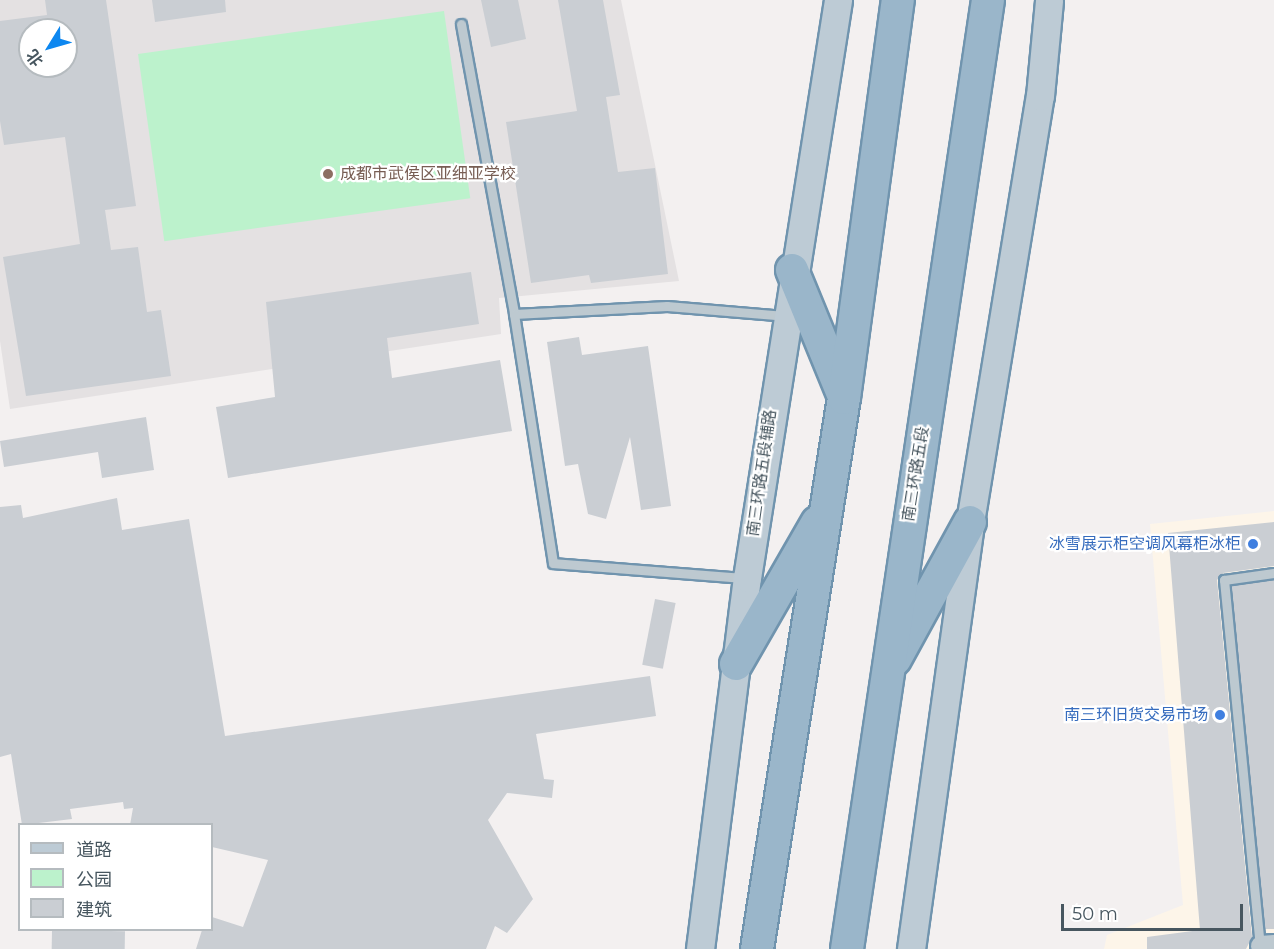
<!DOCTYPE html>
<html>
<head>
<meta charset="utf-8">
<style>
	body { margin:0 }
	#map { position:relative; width:1274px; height:949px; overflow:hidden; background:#f3f0f0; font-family:Montserrat,"Noto Sans SC",sans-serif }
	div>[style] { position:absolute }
	.commercial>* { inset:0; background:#fdf5e9 }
	.education>* { inset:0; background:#e4e1e2 }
	.green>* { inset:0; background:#bcf2cc; transform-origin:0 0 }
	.building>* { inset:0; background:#caced3; transform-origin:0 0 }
	.roads { filter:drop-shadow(2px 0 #7094ae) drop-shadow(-2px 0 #7094ae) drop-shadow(0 2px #7094ae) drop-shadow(0 -2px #7094ae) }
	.service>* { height:9px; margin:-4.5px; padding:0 4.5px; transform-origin:4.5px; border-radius:4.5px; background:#bdc9d0 }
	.minor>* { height:20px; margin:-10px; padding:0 10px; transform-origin:10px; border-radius:10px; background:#bdc9d0 }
	.secondary>* { height:27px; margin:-13.5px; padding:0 13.5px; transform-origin:13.5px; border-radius:13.5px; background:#bdcbd5 }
	.trunk>* { height:32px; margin:-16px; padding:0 16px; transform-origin:16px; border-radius:16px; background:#9ab6ca }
	.dots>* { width:16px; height:16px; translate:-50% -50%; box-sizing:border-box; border:3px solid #fff; border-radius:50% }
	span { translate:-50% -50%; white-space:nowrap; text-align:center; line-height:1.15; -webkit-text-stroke:4.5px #fff; paint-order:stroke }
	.education-label { font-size:16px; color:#785e54 }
	.left { translate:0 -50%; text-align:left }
	.street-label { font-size:16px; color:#47565f }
	.shop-label { font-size:16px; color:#366cbe }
	.right { translate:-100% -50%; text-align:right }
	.legend { position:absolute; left:18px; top:823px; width:195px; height:108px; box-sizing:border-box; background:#fff; border:2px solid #b5bbbf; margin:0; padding:8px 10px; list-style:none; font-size:18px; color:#47565f }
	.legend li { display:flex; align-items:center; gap:12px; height:30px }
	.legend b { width:30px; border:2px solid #b5bbbf }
	.north { position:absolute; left:18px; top:18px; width:60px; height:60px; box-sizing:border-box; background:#fff; border:2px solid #b5bbbf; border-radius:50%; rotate:233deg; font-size:16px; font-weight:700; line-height:24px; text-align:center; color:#47565f }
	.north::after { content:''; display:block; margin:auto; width:21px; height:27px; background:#0d87f0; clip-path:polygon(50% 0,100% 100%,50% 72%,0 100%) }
	.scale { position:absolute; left:1061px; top:904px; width:182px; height:27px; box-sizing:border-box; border:3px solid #47565f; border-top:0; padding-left:8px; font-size:18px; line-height:21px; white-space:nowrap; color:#47565f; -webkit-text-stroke:4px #fff; paint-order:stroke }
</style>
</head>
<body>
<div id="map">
	<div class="commercial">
		<i style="clip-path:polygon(1274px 511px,1274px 949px,1104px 949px,1107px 935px,1183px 905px,1150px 524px)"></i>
	</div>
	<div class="education">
		<i style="clip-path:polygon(evenodd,0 0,621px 0,679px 281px,499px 298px,501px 334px,10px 409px,0 341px,0 0,30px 30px,66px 30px,66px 66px,30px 66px,30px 30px)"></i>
	</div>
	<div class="green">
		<i style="left:444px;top:11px;width:189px;height:309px;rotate:82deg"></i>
	</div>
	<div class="building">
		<i style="clip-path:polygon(evenodd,45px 0,106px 0,136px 206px,105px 210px,111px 250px,138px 247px,147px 312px,161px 310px,171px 376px,26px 396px,3px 257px,80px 244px,65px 137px,4px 145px,0 121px,0 21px,47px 15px,45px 0,30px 30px,66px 30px,66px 66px,30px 66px,30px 30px)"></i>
		<i style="clip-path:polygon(152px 0,225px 0,226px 12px,155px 22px)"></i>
		<i style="clip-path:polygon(481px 0,518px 0,526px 39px,491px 47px)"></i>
		<i style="clip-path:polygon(558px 0,603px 0,620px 95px,606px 97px,618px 172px,655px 168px,668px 274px,591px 283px,589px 275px,531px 283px,506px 122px,577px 111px)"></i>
		<i style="clip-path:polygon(471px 272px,479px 324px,387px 338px,392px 378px,500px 360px,512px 431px,228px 478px,216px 407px,275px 397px,266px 302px)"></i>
		<i style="clip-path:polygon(579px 337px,582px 355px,648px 346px,671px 506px,641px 510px,630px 437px,606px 519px,588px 514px,578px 464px,565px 466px,547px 342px)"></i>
		<i style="clip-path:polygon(146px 417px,154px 470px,102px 478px,98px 452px,4px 467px,0 441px)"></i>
		<i style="clip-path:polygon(117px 498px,122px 530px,189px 519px,225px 736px,650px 676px,656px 716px,536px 734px,544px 779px,554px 780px,552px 798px,507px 793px,488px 820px,533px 899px,507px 933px,495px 926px,486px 949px,196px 949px,202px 930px,212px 930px,212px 917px,243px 927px,268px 860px,212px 847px,212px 825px,130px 825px,133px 808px,124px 809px,123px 802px,70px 809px,72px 819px,22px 825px,11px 754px,0 757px,0 507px,21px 505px,23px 518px)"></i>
		<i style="clip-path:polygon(1274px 522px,1274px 566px,1223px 573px,1217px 580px,1252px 937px,1246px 949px,1147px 949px,1147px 937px,1200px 930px,1168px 533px)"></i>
		<i style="clip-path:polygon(1274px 580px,1274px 929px,1265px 929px,1231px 586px)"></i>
		<i style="left:655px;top:599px;width:21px;height:67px;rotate:11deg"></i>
		<i style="left:52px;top:930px;width:73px;height:19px;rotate:1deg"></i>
	</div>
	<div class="roads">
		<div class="service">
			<i style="left:461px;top:24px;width:295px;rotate:79.6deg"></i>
			<i style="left:514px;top:314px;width:153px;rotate:-3deg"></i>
			<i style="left:667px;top:306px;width:118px;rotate:4.8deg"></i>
			<i style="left:514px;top:314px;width:252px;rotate:81.1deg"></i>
			<i style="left:553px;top:563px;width:193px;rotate:4.5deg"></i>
			<i style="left:1260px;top:947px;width:369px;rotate:-95.6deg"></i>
			<i style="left:1224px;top:580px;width:50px;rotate:-8deg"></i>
		</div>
		<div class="minor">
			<i style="left:1261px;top:946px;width:13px;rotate:-4deg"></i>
		</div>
		<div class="secondary">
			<i style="left:700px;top:949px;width:374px;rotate:-82.8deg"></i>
			<i style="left:747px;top:578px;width:585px;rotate:-81.05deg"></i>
			<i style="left:911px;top:949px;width:431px;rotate:-82.1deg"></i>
			<i style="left:970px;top:522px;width:432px;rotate:-80.7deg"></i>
			<i style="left:1040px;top:96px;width:96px;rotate:-84.6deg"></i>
		</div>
		<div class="trunk">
			<i style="left:792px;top:270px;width:137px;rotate:67.7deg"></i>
			<i style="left:895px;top:659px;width:156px;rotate:-61.3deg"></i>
			<i style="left:736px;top:664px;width:163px;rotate:-60.1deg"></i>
			<i style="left:757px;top:949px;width:558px;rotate:-81.03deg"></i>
			<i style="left:844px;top:398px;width:402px;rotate:-82.3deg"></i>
			<i style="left:847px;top:949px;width:959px;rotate:-81.55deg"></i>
		</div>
	</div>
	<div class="dots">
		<i style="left:328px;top:174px;background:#8d6e63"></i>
		<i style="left:1253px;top:544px;background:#3f7fe0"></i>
		<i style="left:1220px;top:715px;background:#3f7fe0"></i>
	</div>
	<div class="education-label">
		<span class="left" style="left:340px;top:174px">成都市武侯区亚细亚学校</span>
	</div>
	<div class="street-label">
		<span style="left:762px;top:473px;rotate:-82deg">南三环路五段辅路</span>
		<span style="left:916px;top:474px;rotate:-81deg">南三环路五段</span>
	</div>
	<div class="shop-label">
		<span class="right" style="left:1241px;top:544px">冰雪展示柜空调风幕柜冰柜</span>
		<span class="right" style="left:1208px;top:715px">南三环旧货交易市场</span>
	</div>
	<ul class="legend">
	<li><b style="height:8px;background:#bdcbd5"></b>道路</li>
	<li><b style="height:16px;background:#bcf2cc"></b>公园</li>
	<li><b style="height:16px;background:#caced3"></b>建筑</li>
	</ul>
	<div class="north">北</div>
	<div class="scale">50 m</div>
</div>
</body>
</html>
